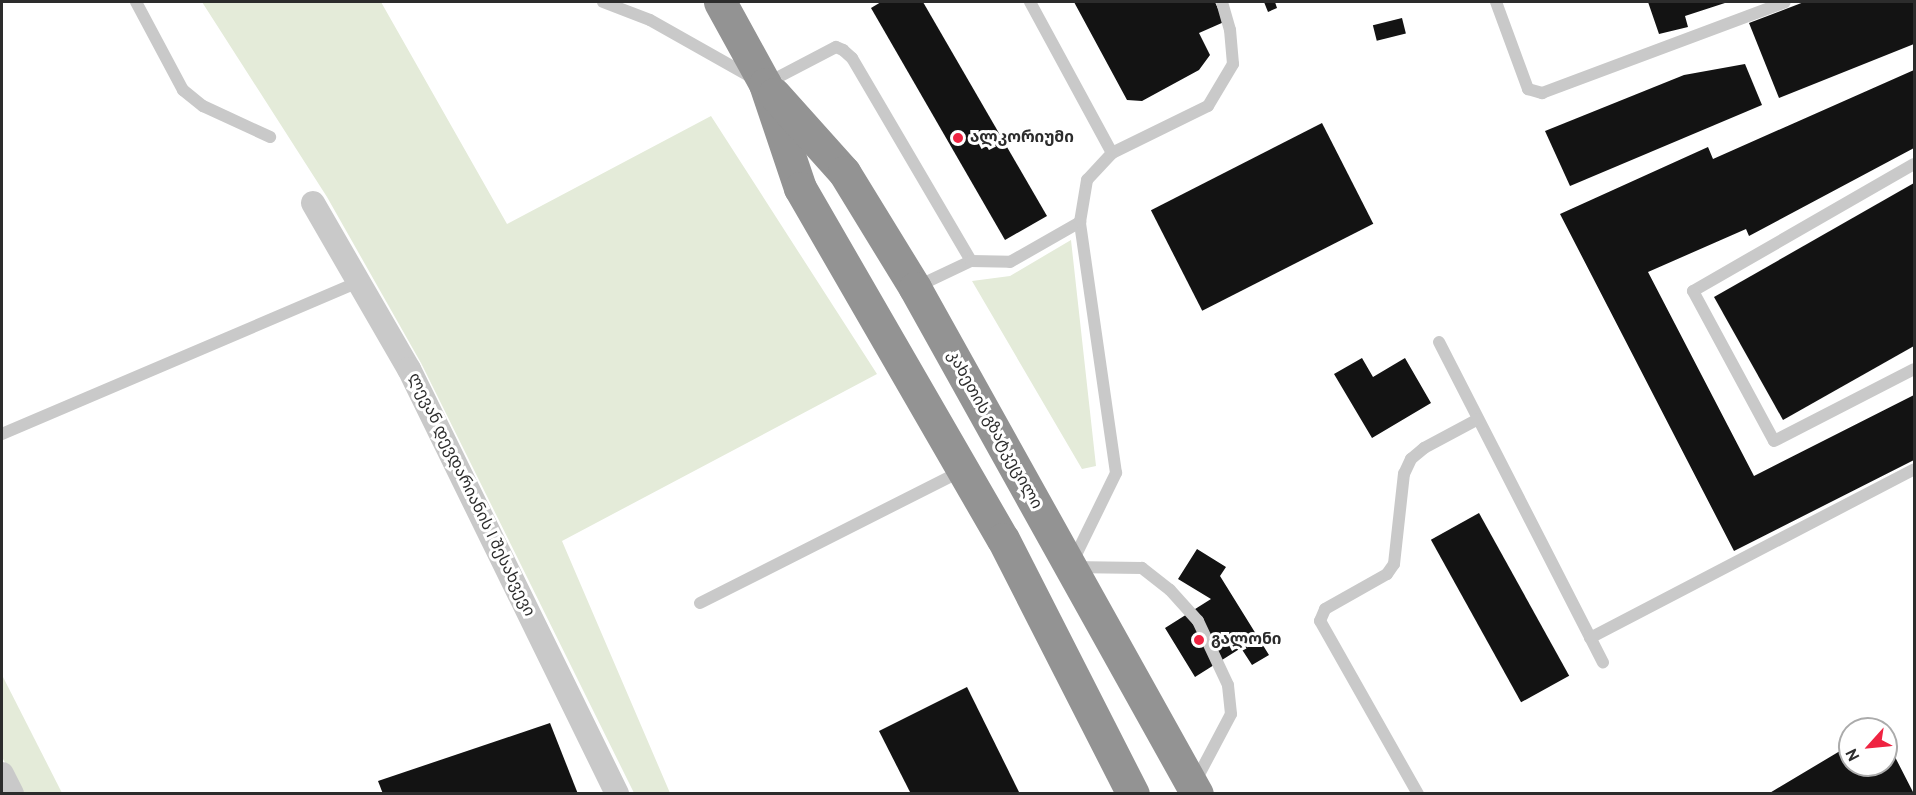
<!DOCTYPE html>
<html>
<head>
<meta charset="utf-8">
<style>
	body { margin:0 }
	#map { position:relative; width:1916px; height:795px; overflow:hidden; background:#fff; font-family:Overpass,"Noto Sans Georgian",sans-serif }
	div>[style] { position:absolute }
	.green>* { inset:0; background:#e4ebd9 }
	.building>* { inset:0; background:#131313; transform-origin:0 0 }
	.lane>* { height:12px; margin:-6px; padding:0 6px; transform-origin:6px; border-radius:6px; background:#c9c9c9 }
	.street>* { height:24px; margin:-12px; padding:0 12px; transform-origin:12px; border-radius:12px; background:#c9c9c9 }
	.highway>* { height:33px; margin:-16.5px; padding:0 16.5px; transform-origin:16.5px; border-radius:16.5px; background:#939393 }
	.dots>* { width:16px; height:16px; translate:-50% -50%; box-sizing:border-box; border:3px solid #fff; border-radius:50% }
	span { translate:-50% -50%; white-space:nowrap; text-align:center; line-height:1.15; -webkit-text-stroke:6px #fff; paint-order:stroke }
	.poi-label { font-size:16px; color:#2c2c2c; font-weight:700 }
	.left { translate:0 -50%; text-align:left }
	.street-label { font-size:16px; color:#2c2c2c }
	.frame { position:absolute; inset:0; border:3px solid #2c2c2c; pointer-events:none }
	.north { position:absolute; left:1838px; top:717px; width:60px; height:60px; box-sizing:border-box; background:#fff; border:2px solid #ababab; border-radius:50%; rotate:243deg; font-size:16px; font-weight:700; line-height:24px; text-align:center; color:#2c2c2c }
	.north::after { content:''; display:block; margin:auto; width:21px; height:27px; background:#ef2341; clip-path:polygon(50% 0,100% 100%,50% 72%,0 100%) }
</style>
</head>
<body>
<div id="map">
	<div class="green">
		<i style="clip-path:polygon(202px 2px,381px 2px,507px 224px,711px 116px,877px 374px,562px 541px,670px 793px,634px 793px,421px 363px,327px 197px)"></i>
		<i style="clip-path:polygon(1071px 240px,1096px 466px,1082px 469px,972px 281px,1010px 276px)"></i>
		<i style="clip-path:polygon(2px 675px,62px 793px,21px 793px,2px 757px)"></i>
	</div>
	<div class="building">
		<i style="clip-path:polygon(881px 2px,923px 2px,1047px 216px,1005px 240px,871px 8px)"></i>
		<i style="clip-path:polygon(1074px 2px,1215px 2px,1224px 22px,1199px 33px,1210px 55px,1199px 70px,1142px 101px,1127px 100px)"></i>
		<i style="clip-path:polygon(1264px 2px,1275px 2px,1277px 8px,1268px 12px)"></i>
		<i style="clip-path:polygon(1648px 2px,1728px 2px,1685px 16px,1688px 27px,1659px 34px)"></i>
		<i style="clip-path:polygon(1804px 2px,1914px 2px,1914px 44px,1779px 98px,1749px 23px)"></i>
		<i style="left:1402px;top:18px;width:16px;height:30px;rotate:76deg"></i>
		<i style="clip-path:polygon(1745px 64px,1762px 105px,1570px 186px,1545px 131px,1684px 75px)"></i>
		<i style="clip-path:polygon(1914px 70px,1914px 148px,1749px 236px,1746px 229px,1648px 272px,1754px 476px,1914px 395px,1914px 460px,1734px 551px,1560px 214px,1708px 147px,1713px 159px)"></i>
		<i style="left:1322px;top:123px;width:113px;height:192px;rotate:63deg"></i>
		<i style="clip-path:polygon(1914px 183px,1914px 346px,1783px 420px,1714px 297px)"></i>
		<i style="clip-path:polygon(1362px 358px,1373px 377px,1405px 358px,1431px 403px,1372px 438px,1334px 374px)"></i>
		<i style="left:1479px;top:513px;width:186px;height:55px;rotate:61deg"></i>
		<i style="clip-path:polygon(1197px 549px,1226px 567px,1220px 576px,1269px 655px,1252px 665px,1241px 648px,1195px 677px,1165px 628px,1211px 599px,1178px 579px)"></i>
		<i style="clip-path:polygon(967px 687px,1020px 794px,911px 794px,879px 731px)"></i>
		<i style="clip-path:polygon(550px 723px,578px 794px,383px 794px,378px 781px)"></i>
		<i style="clip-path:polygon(1850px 745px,1850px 765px,1886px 765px,1886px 757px,1893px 753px,1914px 794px,1768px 794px)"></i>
	</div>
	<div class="lane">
		<i style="left:136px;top:2px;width:100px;rotate:61.9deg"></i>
		<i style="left:183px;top:90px;width:26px;rotate:39deg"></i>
		<i style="left:203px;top:106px;width:74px;rotate:24.8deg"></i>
		<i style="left:603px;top:2px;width:50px;rotate:21deg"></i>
		<i style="left:650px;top:20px;width:116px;rotate:29.4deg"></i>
		<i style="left:1030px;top:2px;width:172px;rotate:61.5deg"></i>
		<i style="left:1496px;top:2px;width:93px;rotate:69.8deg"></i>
		<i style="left:1528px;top:89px;width:15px;rotate:16deg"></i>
		<i style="left:1542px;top:93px;width:259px;rotate:-20.5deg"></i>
		<i style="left:767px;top:83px;width:78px;rotate:-27.6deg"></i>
		<i style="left:836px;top:47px;width:8px;rotate:23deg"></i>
		<i style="left:843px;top:50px;width:12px;rotate:42deg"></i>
		<i style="left:852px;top:58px;width:235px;rotate:59.6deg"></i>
		<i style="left:1914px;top:164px;width:255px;rotate:150.1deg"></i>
		<i style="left:1693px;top:291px;width:170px;rotate:61.6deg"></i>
		<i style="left:1774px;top:441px;width:157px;rotate:-27.2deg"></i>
		<i style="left:916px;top:287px;width:61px;rotate:-25.3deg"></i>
		<i style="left:971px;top:261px;width:39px;rotate:1deg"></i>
		<i style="left:1010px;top:262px;width:81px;rotate:-29.7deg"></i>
		<i style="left:1439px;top:342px;width:360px;rotate:62.9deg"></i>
		<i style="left:2px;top:434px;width:388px;rotate:-23.1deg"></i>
		<i style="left:700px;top:603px;width:292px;rotate:-26.8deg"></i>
		<i style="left:1590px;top:638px;width:365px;rotate:-27.5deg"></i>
		<i style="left:1194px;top:784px;width:79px;rotate:-62.1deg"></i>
		<i style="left:1231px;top:714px;width:29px;rotate:-96deg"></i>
		<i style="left:1228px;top:685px;width:71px;rotate:-115.1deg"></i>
		<i style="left:1198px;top:621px;width:42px;rotate:-132.1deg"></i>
		<i style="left:1170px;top:590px;width:36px;rotate:-142deg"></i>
		<i style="left:1142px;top:568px;width:72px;rotate:-179.2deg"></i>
		<i style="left:1070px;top:567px;width:105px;rotate:-63.9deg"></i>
		<i style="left:1116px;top:473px;width:254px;rotate:-98.2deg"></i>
		<i style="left:1080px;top:222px;width:43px;rotate:-80.5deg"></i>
		<i style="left:1087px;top:180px;width:37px;rotate:-47deg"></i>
		<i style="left:1112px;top:153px;width:107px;rotate:-26.1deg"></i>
		<i style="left:1208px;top:106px;width:49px;rotate:-59.2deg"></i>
		<i style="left:1233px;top:64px;width:34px;rotate:-95deg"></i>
		<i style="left:1230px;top:30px;width:29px;rotate:-106deg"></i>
		<i style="left:1418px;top:794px;width:199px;rotate:-119.5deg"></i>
		<i style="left:1320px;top:621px;width:13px;rotate:-67deg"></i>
		<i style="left:1325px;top:609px;width:71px;rotate:-29.4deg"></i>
		<i style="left:1387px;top:574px;width:12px;rotate:-55deg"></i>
		<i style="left:1394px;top:564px;width:91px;rotate:-83.7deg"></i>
		<i style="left:1404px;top:474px;width:17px;rotate:-65deg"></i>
		<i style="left:1411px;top:459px;width:17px;rotate:-40deg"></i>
		<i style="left:1424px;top:448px;width:61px;rotate:-28.2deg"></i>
	</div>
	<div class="street">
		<i style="left:313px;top:203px;width:192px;rotate:60deg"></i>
		<i style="left:409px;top:369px;width:473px;rotate:63.9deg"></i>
		<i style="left:2px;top:774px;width:22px;rotate:63deg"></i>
	</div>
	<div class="highway">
		<i style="left:720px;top:2px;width:94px;rotate:61.2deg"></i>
		<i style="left:765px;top:84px;width:110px;rotate:71.4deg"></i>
		<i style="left:800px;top:188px;width:405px;rotate:60deg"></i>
		<i style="left:1003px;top:539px;width:286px;rotate:63deg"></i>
		<i style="left:774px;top:94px;width:105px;rotate:48.1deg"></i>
		<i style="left:844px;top:172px;width:136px;rotate:58.5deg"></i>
		<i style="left:915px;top:288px;width:579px;rotate:60.87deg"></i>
	</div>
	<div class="dots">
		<i style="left:958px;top:138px;background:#ef2341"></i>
		<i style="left:1199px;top:640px;background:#ef2341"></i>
	</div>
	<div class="poi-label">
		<span class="left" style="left:970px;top:138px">ალკორიუმი</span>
		<span class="left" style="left:1211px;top:640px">გალონი</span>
	</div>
	<div class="street-label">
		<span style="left:994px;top:430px;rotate:61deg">კახეთის გზატკეცილი</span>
		<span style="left:471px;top:495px;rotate:64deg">ლევან დევდარიანის I შესახვევი</span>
	</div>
	<div class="frame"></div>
	<div class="north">N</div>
</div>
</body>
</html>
